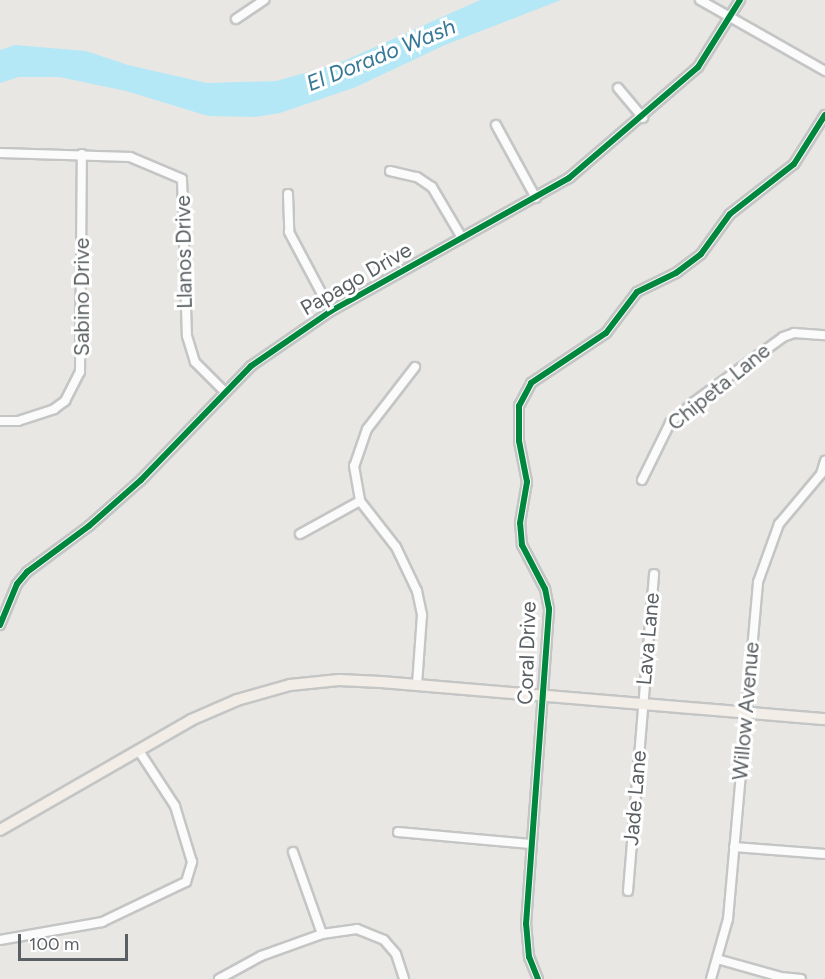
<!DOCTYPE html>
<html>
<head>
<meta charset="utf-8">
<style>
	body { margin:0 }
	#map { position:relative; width:825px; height:979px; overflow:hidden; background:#e9e7e4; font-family:Figtree,sans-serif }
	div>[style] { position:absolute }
	.water>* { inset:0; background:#b5e8f6 }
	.roads { filter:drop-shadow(2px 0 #c4c5c5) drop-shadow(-2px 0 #c4c5c5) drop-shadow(0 2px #c4c5c5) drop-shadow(0 -2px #c4c5c5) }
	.minor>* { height:8px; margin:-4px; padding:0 4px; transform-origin:4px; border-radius:4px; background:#fcfbfb }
	.major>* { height:10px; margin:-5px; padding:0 5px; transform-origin:5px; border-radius:5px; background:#f2ede7 }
	.cycleway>* { height:6px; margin:-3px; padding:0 3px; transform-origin:3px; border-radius:3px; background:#00873e }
	span { translate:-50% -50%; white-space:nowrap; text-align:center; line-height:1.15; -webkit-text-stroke:6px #fff; paint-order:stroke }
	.street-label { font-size:21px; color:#595f62 }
	.water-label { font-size:22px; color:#367895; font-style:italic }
	.scale { position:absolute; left:18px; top:934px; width:110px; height:27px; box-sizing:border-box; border:3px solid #595f62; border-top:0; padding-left:8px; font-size:18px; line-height:21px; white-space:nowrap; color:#595f62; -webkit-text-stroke:4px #fff; paint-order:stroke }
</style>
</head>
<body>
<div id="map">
	<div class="water">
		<i style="clip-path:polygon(480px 0,561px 0,445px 45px,356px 87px,280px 113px,255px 117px,208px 116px,126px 91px,59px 77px,19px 77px,0 83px,0 50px,15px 45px,86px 51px,128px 65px,207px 83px,276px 81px,337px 64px)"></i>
	</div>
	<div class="roads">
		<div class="minor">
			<i style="left:700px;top:0;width:144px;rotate:29.6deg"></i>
			<i style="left:236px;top:19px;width:34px;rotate:-34deg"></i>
			<i style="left:618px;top:88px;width:39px;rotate:50deg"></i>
			<i style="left:496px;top:125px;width:83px;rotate:61.3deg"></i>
			<i style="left:0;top:153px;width:130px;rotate:1.8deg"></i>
			<i style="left:130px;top:157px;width:56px;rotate:22.9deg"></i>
			<i style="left:182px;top:179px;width:157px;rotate:88.2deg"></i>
			<i style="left:187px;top:336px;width:27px;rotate:73deg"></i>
			<i style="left:195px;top:362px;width:41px;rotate:45deg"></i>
			<i style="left:390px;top:171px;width:28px;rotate:13deg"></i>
			<i style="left:417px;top:177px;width:18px;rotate:34deg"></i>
			<i style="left:432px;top:187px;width:59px;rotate:59.5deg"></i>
			<i style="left:288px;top:194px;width:38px;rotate:88deg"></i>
			<i style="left:289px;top:232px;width:89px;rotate:62deg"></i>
			<i style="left:415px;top:367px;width:78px;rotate:127.7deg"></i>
			<i style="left:367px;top:429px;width:39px;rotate:109deg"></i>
			<i style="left:354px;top:466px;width:36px;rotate:80deg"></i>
			<i style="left:360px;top:501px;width:58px;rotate:52deg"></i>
			<i style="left:396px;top:547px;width:49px;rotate:64.5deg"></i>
			<i style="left:417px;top:591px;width:25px;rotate:78deg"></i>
			<i style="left:422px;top:615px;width:70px;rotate:94.1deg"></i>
			<i style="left:0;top:421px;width:18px"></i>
			<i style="left:18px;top:421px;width:38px;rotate:-18deg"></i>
			<i style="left:54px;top:409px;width:14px;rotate:-36deg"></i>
			<i style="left:65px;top:401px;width:33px;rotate:-63deg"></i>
			<i style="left:80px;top:372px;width:218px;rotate:-89.5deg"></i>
			<i style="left:642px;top:480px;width:64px;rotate:-63.8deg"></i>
			<i style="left:670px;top:423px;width:32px;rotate:-41deg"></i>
			<i style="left:694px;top:402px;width:110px;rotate:-36.1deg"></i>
			<i style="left:783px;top:337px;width:12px;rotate:-20deg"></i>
			<i style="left:794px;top:333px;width:31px;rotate:4deg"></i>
			<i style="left:300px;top:534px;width:68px;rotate:-28.8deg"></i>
			<i style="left:0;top:625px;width:44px;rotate:-67.5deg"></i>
			<i style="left:17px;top:584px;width:16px;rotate:-50deg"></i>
			<i style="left:27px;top:572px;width:77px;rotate:-36.6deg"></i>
			<i style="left:89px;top:526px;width:69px;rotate:-41.5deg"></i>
			<i style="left:141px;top:480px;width:158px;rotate:-46deg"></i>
			<i style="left:251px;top:366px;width:97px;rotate:-34.5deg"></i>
			<i style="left:331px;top:311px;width:273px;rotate:-29.2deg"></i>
			<i style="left:569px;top:178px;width:170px;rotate:-40.7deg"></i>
			<i style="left:698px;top:67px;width:79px;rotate:-57.9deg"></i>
			<i style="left:398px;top:832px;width:133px;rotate:5.2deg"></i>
			<i style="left:734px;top:847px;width:91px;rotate:4.4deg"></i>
			<i style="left:293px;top:852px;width:87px;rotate:70.5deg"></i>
			<i style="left:628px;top:891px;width:318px;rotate:-85.3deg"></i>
			<i style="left:0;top:940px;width:104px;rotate:-10deg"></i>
			<i style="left:102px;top:922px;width:93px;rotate:-25.5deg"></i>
			<i style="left:186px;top:882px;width:21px;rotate:-73deg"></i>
			<i style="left:192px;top:862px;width:59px;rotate:-106.9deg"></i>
			<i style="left:175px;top:806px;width:66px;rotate:-123.2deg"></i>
			<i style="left:717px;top:959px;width:66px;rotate:15.7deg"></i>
			<i style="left:781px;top:977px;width:20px;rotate:6deg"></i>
			<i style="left:219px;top:979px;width:48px;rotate:-28.7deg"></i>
			<i style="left:261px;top:956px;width:65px;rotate:-19.8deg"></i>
			<i style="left:322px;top:934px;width:35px;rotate:-8deg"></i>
			<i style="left:357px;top:929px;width:29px;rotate:22deg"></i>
			<i style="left:384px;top:940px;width:18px;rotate:49deg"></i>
			<i style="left:396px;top:954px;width:26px;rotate:72deg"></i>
			<i style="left:538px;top:979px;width:24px;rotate:-112deg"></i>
			<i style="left:529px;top:957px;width:33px;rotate:-95deg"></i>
			<i style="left:526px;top:924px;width:316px;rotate:-85.8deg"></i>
			<i style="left:549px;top:609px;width:20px;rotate:-101deg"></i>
			<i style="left:545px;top:589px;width:50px;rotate:-117.6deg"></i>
			<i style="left:522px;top:545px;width:22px;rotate:-95deg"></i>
			<i style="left:520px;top:523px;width:42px;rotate:-80.3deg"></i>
			<i style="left:527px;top:482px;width:42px;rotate:-101deg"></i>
			<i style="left:519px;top:441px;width:35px;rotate:-90deg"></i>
			<i style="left:519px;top:406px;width:26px;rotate:-62deg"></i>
			<i style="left:531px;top:383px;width:90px;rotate:-33.7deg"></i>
			<i style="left:606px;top:333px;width:51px;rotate:-52.9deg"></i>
			<i style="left:637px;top:292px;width:43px;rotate:-26deg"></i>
			<i style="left:676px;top:273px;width:31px;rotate:-37deg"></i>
			<i style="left:701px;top:254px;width:49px;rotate:-54.1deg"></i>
			<i style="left:730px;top:214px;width:81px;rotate:-38deg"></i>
			<i style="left:794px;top:164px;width:58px;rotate:-57.7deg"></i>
			<i style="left:711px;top:979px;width:62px;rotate:-74.2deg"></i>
			<i style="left:728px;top:919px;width:338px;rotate:-84.9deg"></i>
			<i style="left:758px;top:582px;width:62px;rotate:-70.1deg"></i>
			<i style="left:779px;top:524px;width:65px;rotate:-50deg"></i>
			<i style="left:821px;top:474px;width:14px;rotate:-73deg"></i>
		</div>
		<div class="major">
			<i style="left:0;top:830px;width:220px;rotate:-29.9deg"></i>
			<i style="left:191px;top:720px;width:50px;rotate:-23.5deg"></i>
			<i style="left:237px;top:700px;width:55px;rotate:-15.8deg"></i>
			<i style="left:290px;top:685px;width:49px;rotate:-5.8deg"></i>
			<i style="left:339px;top:680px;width:42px;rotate:2.7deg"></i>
			<i style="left:381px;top:682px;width:446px;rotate:4.8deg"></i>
		</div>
	</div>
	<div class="cycleway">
		<i style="left:0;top:625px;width:44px;rotate:-67.5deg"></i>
		<i style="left:17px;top:584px;width:16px;rotate:-50deg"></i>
		<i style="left:27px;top:572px;width:77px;rotate:-36.6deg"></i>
		<i style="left:89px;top:526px;width:69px;rotate:-41.5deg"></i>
		<i style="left:141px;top:480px;width:158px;rotate:-46deg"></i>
		<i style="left:251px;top:366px;width:97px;rotate:-34.5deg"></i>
		<i style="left:331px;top:311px;width:273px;rotate:-29.2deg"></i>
		<i style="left:569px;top:178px;width:170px;rotate:-40.7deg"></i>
		<i style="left:698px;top:67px;width:79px;rotate:-57.9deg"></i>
		<i style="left:538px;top:979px;width:24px;rotate:-112deg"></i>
		<i style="left:529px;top:957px;width:33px;rotate:-95deg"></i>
		<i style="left:526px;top:924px;width:316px;rotate:-85.8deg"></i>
		<i style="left:549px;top:609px;width:20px;rotate:-101deg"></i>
		<i style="left:545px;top:589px;width:50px;rotate:-117.6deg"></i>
		<i style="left:522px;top:545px;width:22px;rotate:-95deg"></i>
		<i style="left:520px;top:523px;width:42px;rotate:-80.3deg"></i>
		<i style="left:527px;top:482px;width:42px;rotate:-101deg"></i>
		<i style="left:519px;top:441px;width:35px;rotate:-90deg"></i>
		<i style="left:519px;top:406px;width:26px;rotate:-62deg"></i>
		<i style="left:531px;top:383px;width:90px;rotate:-33.7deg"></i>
		<i style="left:606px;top:333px;width:51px;rotate:-52.9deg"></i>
		<i style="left:637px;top:292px;width:43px;rotate:-26deg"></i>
		<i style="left:676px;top:273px;width:31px;rotate:-37deg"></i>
		<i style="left:701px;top:254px;width:49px;rotate:-54.1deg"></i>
		<i style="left:730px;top:214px;width:81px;rotate:-38deg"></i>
		<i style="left:794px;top:164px;width:58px;rotate:-57.7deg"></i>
	</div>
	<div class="street-label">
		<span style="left:184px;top:252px;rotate:-91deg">Llanos Drive</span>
		<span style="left:356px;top:279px;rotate:-30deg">Papago Drive</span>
		<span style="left:82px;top:297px;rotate:-90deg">Sabino Drive</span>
		<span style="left:719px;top:387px;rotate:-39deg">Chipeta Lane</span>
		<span style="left:648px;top:639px;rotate:-85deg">Lava Lane</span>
		<span style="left:527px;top:653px;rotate:-88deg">Coral Drive</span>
		<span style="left:746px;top:711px;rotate:-85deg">Willow Avenue</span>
		<span style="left:635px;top:798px;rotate:-85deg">Jade Lane</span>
	</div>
	<div class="water-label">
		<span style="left:381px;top:55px;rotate:-22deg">El Dorado Wash</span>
	</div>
	<div class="scale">100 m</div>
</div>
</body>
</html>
